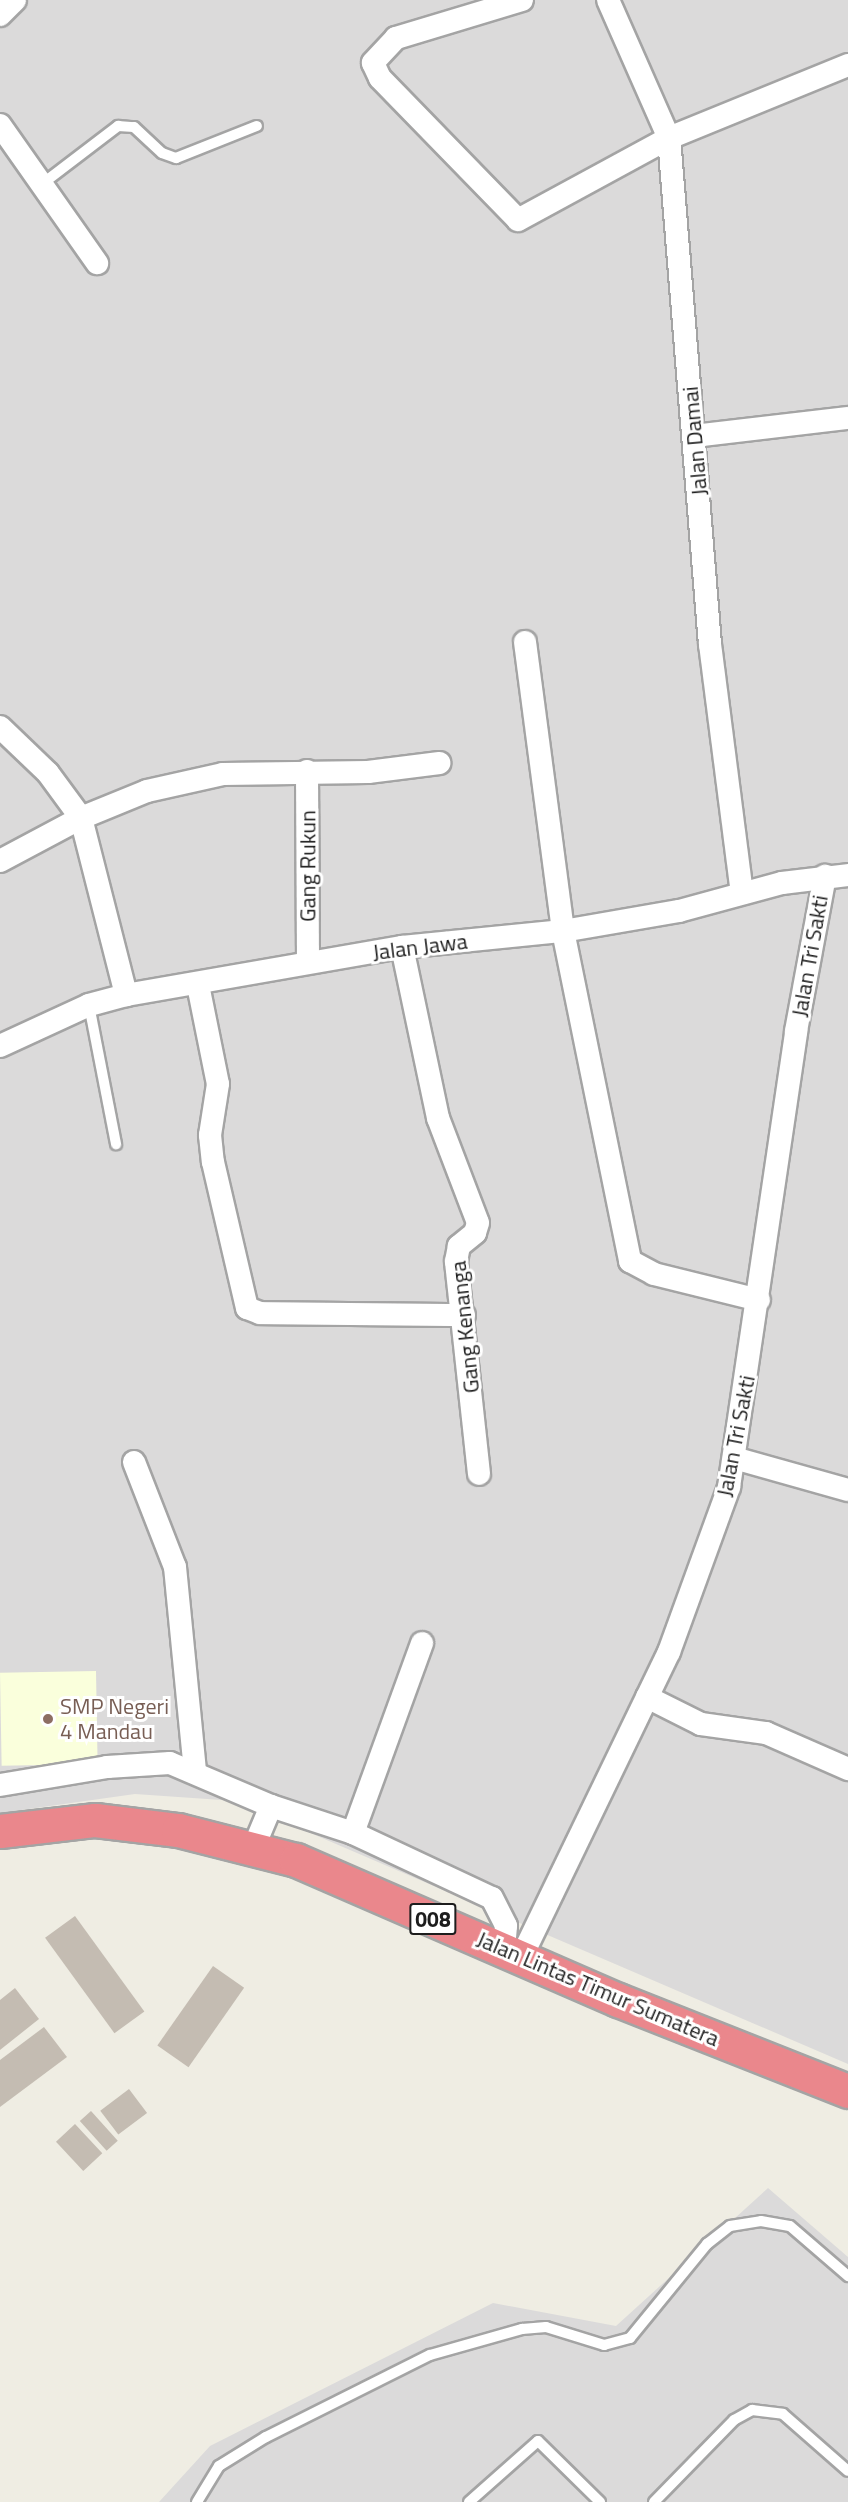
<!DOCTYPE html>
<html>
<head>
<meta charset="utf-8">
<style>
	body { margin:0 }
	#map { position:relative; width:848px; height:2502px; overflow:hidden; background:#efede3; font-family:"Titillium Web",sans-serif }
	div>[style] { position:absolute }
	.residential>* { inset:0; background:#dbdada }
	.education>* { inset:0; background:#faffdc; transform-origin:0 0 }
	.building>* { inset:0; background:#c4bcb2; transform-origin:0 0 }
	.roads { filter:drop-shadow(2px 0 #a4a4a4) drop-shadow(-2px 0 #a4a4a4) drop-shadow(0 2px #a4a4a4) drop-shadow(0 -2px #a4a4a4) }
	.lane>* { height:10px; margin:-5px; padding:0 5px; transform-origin:5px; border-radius:5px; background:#fff }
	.street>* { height:22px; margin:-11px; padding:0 11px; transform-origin:11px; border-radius:11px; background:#fff }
	.highway>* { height:33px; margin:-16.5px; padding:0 16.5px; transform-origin:16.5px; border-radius:16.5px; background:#ea878c }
	.dots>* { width:16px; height:16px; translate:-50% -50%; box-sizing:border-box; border:3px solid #fff; border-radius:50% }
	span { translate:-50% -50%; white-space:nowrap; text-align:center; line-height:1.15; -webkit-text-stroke:6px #fff; paint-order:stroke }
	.shield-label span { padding:2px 4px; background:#fff; border:2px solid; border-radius:4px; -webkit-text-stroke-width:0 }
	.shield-label { font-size:21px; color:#1d1d1d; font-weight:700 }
	.street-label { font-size:22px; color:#1d1d1d }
	.education-label { font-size:22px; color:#785e54 }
	.left { translate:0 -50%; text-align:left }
</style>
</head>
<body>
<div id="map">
	<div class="residential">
		<i style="clip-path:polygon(0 0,848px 0,848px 2064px,236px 1801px,135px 1794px,0 1813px)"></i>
		<i style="clip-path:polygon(768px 2188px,848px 2257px,848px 2502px,159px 2502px,210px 2446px,493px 2303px,616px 2326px)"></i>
	</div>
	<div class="education">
		<i style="left:96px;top:1671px;width:93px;height:96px;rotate:89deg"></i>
	</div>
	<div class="building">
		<i style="left:75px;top:1916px;width:118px;height:37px;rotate:54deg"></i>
		<i style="left:213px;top:1966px;width:38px;height:97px;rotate:35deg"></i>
		<i style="clip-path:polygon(15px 1988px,39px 2019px,0 2050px,0 2000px)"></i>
		<i style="clip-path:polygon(44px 2027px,67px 2057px,0 2107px,0 2060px)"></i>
		<i style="left:129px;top:2089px;width:30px;height:36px;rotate:53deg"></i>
		<i style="left:91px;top:2111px;width:40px;height:15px;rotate:48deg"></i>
		<i style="left:75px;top:2124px;width:40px;height:26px;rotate:47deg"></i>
	</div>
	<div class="roads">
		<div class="lane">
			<i style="left:42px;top:184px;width:96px;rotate:-37.3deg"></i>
			<i style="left:118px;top:126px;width:16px;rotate:4deg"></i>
			<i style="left:134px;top:127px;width:38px;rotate:43deg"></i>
			<i style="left:162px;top:153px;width:15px;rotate:20deg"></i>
			<i style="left:176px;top:158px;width:87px;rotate:-21.6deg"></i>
			<i style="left:89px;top:1005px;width:142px;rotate:79deg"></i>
			<i style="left:197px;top:2502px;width:42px;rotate:-58.6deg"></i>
			<i style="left:219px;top:2466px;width:55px;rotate:-31.7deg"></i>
			<i style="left:266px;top:2437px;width:183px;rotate:-26.6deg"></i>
			<i style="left:430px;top:2355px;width:96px;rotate:-15.8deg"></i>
			<i style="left:522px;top:2329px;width:24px;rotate:-5deg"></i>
			<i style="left:546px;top:2327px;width:61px;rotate:17.2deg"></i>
			<i style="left:604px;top:2345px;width:27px;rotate:-15deg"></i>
			<i style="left:630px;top:2338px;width:122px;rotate:-50.7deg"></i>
			<i style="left:707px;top:2244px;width:29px;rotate:-38deg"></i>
			<i style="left:730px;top:2226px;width:31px;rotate:-9deg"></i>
			<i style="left:761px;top:2221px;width:29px;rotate:10deg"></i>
			<i style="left:790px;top:2226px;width:77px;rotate:40.8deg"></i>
			<i style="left:469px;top:2502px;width:92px;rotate:-41.5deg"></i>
			<i style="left:538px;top:2441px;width:87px;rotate:44.5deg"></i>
			<i style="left:654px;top:2502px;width:115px;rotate:-45.7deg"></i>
			<i style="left:734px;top:2420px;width:21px;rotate:-29deg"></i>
			<i style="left:752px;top:2410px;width:31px;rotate:7deg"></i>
			<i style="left:783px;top:2414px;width:86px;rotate:41.2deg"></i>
		</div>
		<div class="street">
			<i style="left:522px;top:0;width:132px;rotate:163.2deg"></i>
			<i style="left:396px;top:38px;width:34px;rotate:133deg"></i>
			<i style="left:373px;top:63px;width:17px;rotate:65deg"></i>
			<i style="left:380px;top:78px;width:198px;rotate:45.8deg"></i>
			<i style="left:518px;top:220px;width:172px;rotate:-28.5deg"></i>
			<i style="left:669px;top:138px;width:193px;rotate:-22.2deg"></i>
			<i style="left:608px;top:0;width:151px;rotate:66.2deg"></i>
			<i style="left:669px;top:138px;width:508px;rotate:85.37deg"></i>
			<i style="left:710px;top:644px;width:251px;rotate:82.7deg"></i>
			<i style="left:0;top:15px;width:21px;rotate:-45deg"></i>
			<i style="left:0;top:125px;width:169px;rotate:54.9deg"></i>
			<i style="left:694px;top:436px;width:155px;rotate:-6.7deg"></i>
			<i style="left:525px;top:642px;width:291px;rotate:82.5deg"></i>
			<i style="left:563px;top:931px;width:337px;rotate:78.5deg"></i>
			<i style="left:630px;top:1261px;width:27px;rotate:28deg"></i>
			<i style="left:654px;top:1274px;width:108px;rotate:13.9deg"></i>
			<i style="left:0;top:727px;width:66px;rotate:43.8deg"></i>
			<i style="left:48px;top:773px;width:56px;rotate:53.7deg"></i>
			<i style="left:81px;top:818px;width:183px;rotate:75.7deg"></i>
			<i style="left:307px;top:771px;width:191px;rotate:89.7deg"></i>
			<i style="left:0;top:861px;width:92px;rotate:-28deg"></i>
			<i style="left:81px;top:818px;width:71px;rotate:-22.2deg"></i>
			<i style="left:147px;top:791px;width:78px;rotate:-12.6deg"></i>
			<i style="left:223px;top:774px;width:145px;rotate:-0.8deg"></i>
			<i style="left:368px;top:772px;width:72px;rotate:-7.2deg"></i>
			<i style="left:402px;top:947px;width:175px;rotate:78.1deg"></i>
			<i style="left:438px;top:1118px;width:112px;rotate:69.1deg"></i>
			<i style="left:478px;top:1223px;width:10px;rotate:107deg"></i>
			<i style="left:475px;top:1233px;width:21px;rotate:141deg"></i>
			<i style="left:459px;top:1246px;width:16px;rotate:101deg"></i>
			<i style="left:456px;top:1262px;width:213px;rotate:83.8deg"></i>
			<i style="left:198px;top:985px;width:101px;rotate:78.6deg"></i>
			<i style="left:218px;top:1084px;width:52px;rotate:98.9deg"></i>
			<i style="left:210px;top:1135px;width:27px;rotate:84deg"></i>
			<i style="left:213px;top:1162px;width:150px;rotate:76.9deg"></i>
			<i style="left:247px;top:1308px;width:14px;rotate:21deg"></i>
			<i style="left:260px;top:1313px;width:204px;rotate:0.6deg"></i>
			<i style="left:0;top:1046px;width:98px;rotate:-24.7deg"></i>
			<i style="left:89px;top:1005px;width:38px;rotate:-15deg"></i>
			<i style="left:126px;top:995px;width:280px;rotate:-9.9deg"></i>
			<i style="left:402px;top:947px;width:162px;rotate:-5.7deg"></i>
			<i style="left:563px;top:931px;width:118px;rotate:-9.8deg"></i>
			<i style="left:679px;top:911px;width:107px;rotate:-15.2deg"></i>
			<i style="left:782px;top:883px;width:66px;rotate:-6.9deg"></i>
			<i style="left:734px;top:1458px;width:118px;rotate:15.7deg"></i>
			<i style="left:134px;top:1462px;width:113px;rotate:68.7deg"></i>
			<i style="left:175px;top:1567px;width:205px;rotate:84.4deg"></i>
			<i style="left:647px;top:1697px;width:60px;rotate:26.6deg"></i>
			<i style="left:701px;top:1724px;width:66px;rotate:7.9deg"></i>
			<i style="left:766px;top:1733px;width:90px;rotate:23.7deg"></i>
			<i style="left:0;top:1785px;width:109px;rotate:-9.5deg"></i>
			<i style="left:107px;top:1767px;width:63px;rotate:-3.6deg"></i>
			<i style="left:170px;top:1763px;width:110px;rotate:23.1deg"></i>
			<i style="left:271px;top:1806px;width:47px;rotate:112.7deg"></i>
			<i style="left:271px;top:1806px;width:86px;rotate:18.2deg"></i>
			<i style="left:353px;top:1833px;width:153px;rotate:25.1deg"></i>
			<i style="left:492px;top:1898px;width:31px;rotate:63deg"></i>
			<i style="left:506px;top:1926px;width:24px;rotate:95deg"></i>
			<i style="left:353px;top:1833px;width:202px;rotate:-70deg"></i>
			<i style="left:521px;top:1958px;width:340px;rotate:-64.2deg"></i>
			<i style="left:669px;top:1652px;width:176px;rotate:-70deg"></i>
			<i style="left:729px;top:1487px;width:461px;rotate:-81.6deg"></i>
			<i style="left:796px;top:1031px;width:158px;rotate:-79.4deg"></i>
		</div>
		<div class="highway">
			<i style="left:0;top:1831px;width:96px;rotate:-6.6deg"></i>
			<i style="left:95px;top:1820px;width:84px;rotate:6.9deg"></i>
			<i style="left:178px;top:1830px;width:122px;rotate:14.3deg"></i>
			<i style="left:296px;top:1860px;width:351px;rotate:23.5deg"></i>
			<i style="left:618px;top:2000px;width:247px;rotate:21.6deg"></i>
		</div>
	</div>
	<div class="dots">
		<i style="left:48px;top:1719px;background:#8d6e63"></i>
	</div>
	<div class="shield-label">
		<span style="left:433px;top:1919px">008</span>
	</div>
	<div class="street-label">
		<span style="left:695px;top:441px;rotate:-95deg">Jalan Damai</span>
		<span style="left:308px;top:866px;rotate:-90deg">Gang Rukun</span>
		<span style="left:420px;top:947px;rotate:-7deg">Jalan Jawa</span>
		<span style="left:810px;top:956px;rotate:-80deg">Jalan Tri Sakti</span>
		<span style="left:465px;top:1327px;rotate:-96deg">Gang Kenanga</span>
		<span style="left:736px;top:1436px;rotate:-79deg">Jalan Tri Sakti</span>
		<span style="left:598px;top:1989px;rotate:23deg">Jalan Lintas Timur Sumatera</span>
	</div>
	<div class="education-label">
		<span class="left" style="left:60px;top:1719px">SMP Negeri<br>4 Mandau</span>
	</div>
</div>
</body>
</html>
